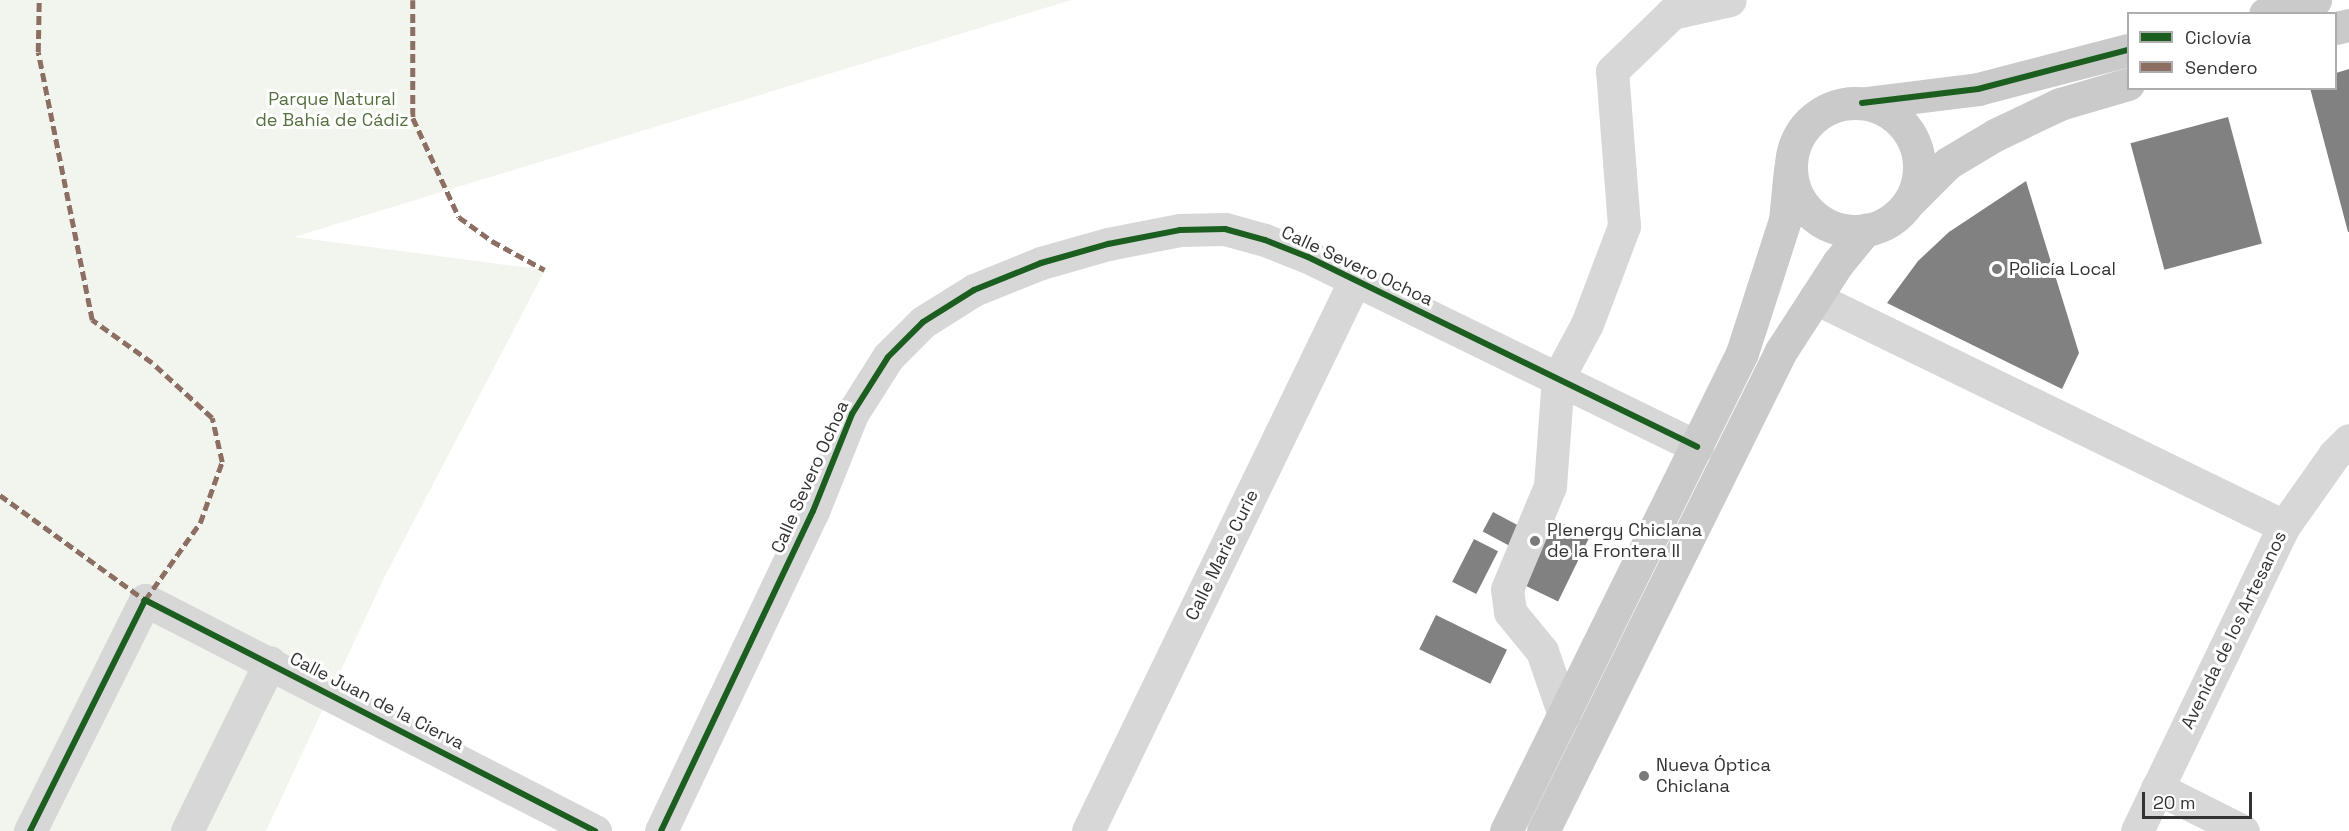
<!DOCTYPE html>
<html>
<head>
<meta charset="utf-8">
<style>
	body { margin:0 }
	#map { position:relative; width:2349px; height:831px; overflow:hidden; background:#fff; font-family:"Space Grotesk",sans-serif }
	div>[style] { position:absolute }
	.green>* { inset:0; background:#f1f5ed }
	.building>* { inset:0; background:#818181; transform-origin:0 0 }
	.minor>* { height:33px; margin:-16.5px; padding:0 16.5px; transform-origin:16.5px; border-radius:16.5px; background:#d7d7d7 }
	.major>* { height:33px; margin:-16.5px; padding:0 16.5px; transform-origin:16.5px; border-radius:16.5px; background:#cacaca }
	.major>.ring { margin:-16.5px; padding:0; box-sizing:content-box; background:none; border:33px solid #cacaca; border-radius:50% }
	.quiet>* { height:4.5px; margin-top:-2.25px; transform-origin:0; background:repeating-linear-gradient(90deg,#8d6e63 0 9px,transparent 0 13.5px) }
	.cycleway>* { height:6px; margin:-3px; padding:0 3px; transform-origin:3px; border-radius:3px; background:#1b5e20 }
	.dots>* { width:16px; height:16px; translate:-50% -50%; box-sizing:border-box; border:3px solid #fff; border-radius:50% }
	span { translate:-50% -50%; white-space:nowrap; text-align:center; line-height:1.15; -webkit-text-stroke:6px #fff; paint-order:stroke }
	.park-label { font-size:18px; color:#56703f }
	.street-label { font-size:18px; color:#333 }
	.poi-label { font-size:18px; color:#333 }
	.left { translate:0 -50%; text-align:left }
	.legend { position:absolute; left:2127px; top:12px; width:210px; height:78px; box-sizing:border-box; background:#fff; border:2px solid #adadad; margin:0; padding:8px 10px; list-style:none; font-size:18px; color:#333 }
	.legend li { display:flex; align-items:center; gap:12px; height:30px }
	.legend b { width:30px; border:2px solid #adadad }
	.scale { position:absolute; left:2142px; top:792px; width:110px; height:27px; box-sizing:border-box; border:3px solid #333; border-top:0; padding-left:8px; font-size:18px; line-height:21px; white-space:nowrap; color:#333; -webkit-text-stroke:4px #fff; paint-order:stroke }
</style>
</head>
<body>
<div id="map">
	<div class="green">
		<i style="clip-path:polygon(0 0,1071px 0,294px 237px,545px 270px,384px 578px,266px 831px,0 831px)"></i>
	</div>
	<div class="building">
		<i style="clip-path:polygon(2349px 69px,2349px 232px,2348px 232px,2310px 88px,2336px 88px,2336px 73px)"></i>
		<i style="left:2228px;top:117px;width:131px;height:101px;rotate:75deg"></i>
		<i style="clip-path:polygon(2026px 181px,2079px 353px,2062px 389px,1887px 303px,1918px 261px,1949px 232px)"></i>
		<i style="left:1493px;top:512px;width:34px;height:22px;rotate:28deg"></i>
		<i style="left:1551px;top:518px;width:43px;height:72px;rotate:26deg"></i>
		<i style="left:1474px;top:539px;width:27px;height:48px;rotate:27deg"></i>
		<i style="left:1436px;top:615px;width:79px;height:38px;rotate:26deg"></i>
	</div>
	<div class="minor">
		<i style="left:1815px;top:298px;width:521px;rotate:25.93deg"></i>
		<i style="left:1564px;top:715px;width:68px;rotate:-109deg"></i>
		<i style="left:1542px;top:651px;width:50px;rotate:-129.4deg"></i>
		<i style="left:1510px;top:612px;width:23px;rotate:-97deg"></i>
		<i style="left:1507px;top:589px;width:112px;rotate:-67.3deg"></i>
		<i style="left:1550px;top:486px;width:108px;rotate:-85.8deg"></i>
		<i style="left:1558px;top:378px;width:61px;rotate:-61.8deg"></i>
		<i style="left:1587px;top:324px;width:105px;rotate:-69.3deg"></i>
		<i style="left:1624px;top:226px;width:155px;rotate:-94.4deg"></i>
		<i style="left:1612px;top:71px;width:83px;rotate:-44deg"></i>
		<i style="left:1672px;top:13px;width:59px;rotate:-12.6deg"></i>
		<i style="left:2157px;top:788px;width:96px;rotate:26.6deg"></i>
		<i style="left:30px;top:831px;width:258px;rotate:-63.5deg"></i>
		<i style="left:145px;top:600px;width:506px;rotate:27.17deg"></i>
		<i style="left:187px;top:831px;width:188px;rotate:-63.8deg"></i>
		<i style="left:661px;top:831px;width:354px;rotate:-64.6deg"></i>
		<i style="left:813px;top:511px;width:105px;rotate:-68.1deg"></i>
		<i style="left:852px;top:414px;width:67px;rotate:-57.7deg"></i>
		<i style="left:888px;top:357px;width:49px;rotate:-45deg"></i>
		<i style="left:923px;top:322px;width:60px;rotate:-32.1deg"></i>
		<i style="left:974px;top:290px;width:72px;rotate:-21.9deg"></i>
		<i style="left:1041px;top:263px;width:70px;rotate:-15.8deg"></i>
		<i style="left:1108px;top:244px;width:73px;rotate:-11deg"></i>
		<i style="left:1180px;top:230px;width:45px;rotate:-1.3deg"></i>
		<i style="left:1225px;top:229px;width:41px;rotate:15.4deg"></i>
		<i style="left:1265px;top:240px;width:46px;rotate:21.6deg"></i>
		<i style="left:1308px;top:257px;width:433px;rotate:26deg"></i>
		<i style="left:1088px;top:831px;width:612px;rotate:-64.15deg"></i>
		<i style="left:2137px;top:831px;width:339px;rotate:-64.3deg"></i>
		<i style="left:2284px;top:526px;width:87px;rotate:-54.8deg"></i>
		<i style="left:2334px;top:455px;width:21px;rotate:-45deg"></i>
	</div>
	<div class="major">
		<i style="left:2265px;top:14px;width:52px;rotate:-15.6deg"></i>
		<i style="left:2336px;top:28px;width:13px;rotate:-13deg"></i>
		<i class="ring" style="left:1791px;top:103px;width:95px;height:95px"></i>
		<i style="left:1866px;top:103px;width:113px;rotate:-7.1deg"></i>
		<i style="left:1978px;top:89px;width:155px;rotate:-14.6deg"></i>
		<i style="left:1911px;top:200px;width:52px;rotate:-45deg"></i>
		<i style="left:1948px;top:163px;width:55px;rotate:-30.8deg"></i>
		<i style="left:1995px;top:135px;width:72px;rotate:-25.5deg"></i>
		<i style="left:2060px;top:104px;width:71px;rotate:-16.4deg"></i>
		<i style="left:1506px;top:831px;width:533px;rotate:-63.72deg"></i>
		<i style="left:1742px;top:353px;width:140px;rotate:-72.1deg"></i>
		<i style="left:1785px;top:220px;width:51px;rotate:-84.4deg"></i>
		<i style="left:1543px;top:831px;width:536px;rotate:-63.63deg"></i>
		<i style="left:1781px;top:351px;width:105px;rotate:-57.1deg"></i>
		<i style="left:1838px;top:263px;width:43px;rotate:-50.7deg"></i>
	</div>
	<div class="quiet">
		<i style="left:413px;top:0;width:118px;rotate:90deg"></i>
		<i style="left:413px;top:118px;width:109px;rotate:65.1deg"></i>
		<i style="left:459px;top:217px;width:41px;rotate:36deg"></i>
		<i style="left:492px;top:241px;width:60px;rotate:28.7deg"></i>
		<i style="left:0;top:495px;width:179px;rotate:35.9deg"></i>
		<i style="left:145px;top:600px;width:95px;rotate:-54.5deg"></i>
		<i style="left:200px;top:523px;width:65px;rotate:-70.2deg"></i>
		<i style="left:222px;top:462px;width:45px;rotate:-102.8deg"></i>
		<i style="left:212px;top:418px;width:81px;rotate:-137.5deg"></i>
		<i style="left:152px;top:363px;width:74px;rotate:-144.4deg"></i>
		<i style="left:92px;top:320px;width:273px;rotate:-101.4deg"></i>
		<i style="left:38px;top:52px;width:52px;rotate:-88.9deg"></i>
	</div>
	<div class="cycleway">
		<i style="left:1862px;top:103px;width:117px;rotate:-6.9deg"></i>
		<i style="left:1978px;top:89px;width:155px;rotate:-14.6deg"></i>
		<i style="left:30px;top:831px;width:258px;rotate:-63.5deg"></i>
		<i style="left:145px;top:600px;width:506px;rotate:27.17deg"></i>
		<i style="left:661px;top:831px;width:354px;rotate:-64.6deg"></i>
		<i style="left:813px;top:511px;width:105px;rotate:-68.1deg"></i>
		<i style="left:852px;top:414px;width:67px;rotate:-57.7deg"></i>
		<i style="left:888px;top:357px;width:49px;rotate:-45deg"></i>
		<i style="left:923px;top:322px;width:60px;rotate:-32.1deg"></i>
		<i style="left:974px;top:290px;width:72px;rotate:-21.9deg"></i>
		<i style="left:1041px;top:263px;width:70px;rotate:-15.8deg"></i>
		<i style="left:1108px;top:244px;width:73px;rotate:-11deg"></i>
		<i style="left:1180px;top:230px;width:45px;rotate:-1.3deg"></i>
		<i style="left:1225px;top:229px;width:41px;rotate:15.4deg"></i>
		<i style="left:1265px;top:240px;width:46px;rotate:21.6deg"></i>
		<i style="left:1308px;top:257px;width:433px;rotate:26deg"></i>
	</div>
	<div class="dots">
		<i style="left:1997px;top:269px;background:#7a7a7a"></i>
		<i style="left:1535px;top:541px;background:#7a7a7a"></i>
		<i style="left:1644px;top:776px;background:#7a7a7a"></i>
	</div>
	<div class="park-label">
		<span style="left:332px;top:110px">Parque Natural<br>de Bahía de Cádiz</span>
	</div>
	<div class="street-label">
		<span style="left:1357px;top:266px;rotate:25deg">Calle Severo Ochoa</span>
		<span style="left:810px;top:477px;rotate:-66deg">Calle Severo Ochoa</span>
		<span style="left:1222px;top:555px;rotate:-64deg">Calle Marie Curie</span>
		<span style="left:2234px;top:630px;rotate:-64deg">Avenida de los Artesanos</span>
		<span style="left:377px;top:701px;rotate:27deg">Calle Juan de la Cierva</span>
	</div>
	<div class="poi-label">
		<span class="left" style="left:2009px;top:269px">Policía Local</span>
		<span class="left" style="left:1547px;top:541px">Plenergy Chiclana<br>de la Frontera II</span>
		<span class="left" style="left:1656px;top:776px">Nueva Óptica<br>Chiclana</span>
	</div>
	<ul class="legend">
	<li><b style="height:8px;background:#1b5e20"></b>Ciclovía</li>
	<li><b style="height:8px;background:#8d6e63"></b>Sendero</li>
	</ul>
	<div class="scale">20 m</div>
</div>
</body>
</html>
